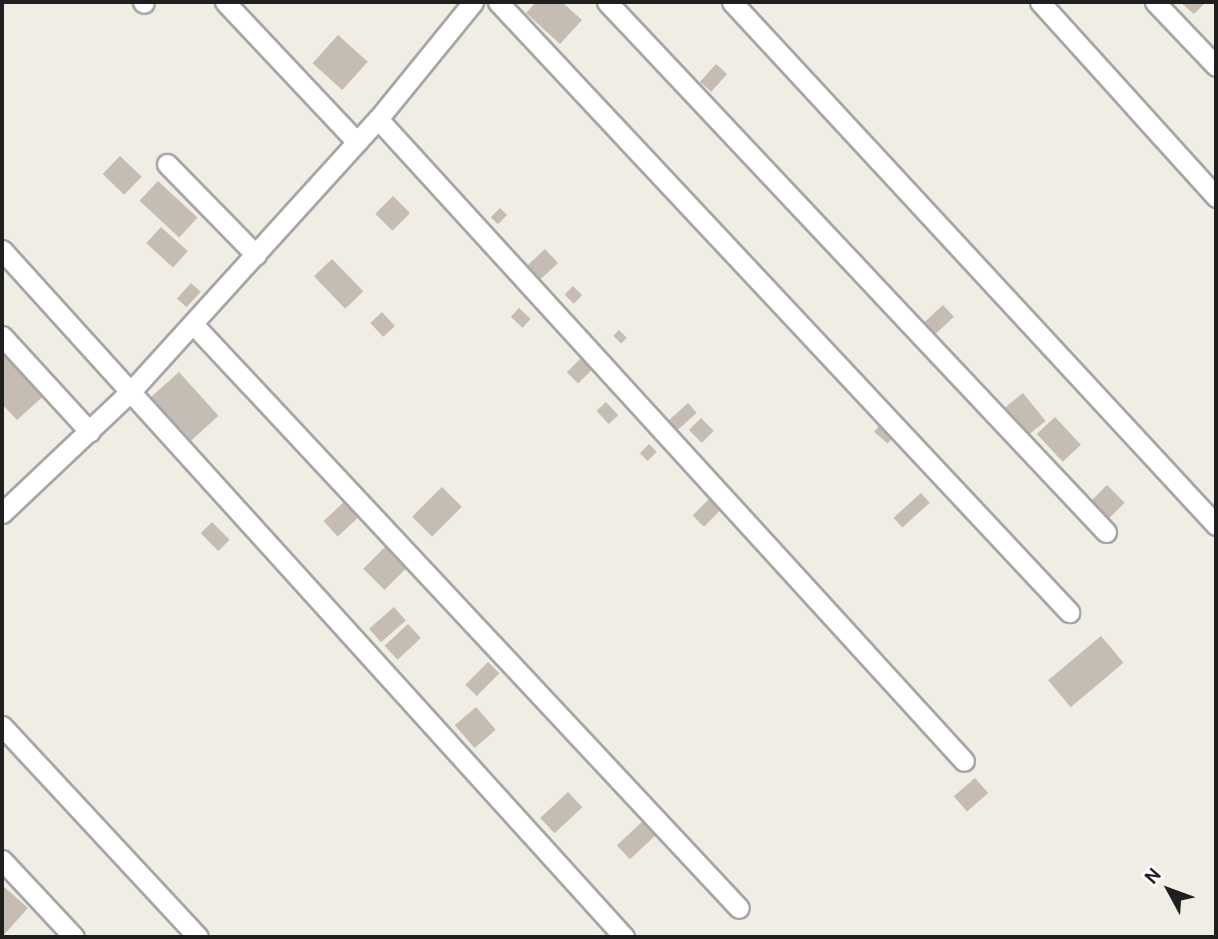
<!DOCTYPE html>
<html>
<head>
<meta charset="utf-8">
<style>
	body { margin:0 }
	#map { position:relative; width:1218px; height:939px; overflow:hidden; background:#f0ede5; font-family:Cabin,sans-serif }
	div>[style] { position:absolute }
	.building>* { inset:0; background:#c5bcb4; transform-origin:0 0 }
	.roads { filter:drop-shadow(2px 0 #a6a6a6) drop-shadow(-2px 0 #a6a6a6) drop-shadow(0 2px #a6a6a6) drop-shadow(0 -2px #a6a6a6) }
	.street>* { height:19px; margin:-9.5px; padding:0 9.5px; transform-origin:9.5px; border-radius:9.5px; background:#fff }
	span { translate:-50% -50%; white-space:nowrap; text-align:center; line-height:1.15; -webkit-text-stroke:6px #fff; paint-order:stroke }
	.frame { position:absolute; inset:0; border:4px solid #1f1f1f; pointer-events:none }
	.north { position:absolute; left:1134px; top:855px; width:70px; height:70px; -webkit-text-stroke:5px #fff; paint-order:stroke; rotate:311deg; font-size:19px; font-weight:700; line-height:28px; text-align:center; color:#1f1f1f }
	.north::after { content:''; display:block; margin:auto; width:24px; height:32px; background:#1f1f1f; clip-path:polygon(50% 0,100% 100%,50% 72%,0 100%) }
</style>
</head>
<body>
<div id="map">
	<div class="building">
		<i style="clip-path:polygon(536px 2px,562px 2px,582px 20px,560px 44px,526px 13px)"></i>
		<i style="clip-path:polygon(1180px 2px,1206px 2px,1194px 14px)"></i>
		<i style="left:338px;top:35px;width:40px;height:38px;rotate:42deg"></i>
		<i style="left:716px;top:64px;width:15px;height:24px;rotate:42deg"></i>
		<i style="left:120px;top:156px;width:30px;height:25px;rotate:44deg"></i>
		<i style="left:158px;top:181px;width:54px;height:27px;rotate:43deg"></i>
		<i style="left:393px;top:196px;width:24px;height:25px;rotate:45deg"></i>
		<i style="left:500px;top:208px;width:10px;height:13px;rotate:45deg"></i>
		<i style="left:161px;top:227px;width:36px;height:22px;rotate:42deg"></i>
		<i style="left:545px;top:249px;width:19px;height:26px;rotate:47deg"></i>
		<i style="left:332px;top:259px;width:45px;height:25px;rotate:46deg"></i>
		<i style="left:191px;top:283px;width:13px;height:21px;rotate:42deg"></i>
		<i style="left:573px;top:286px;width:13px;height:12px;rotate:45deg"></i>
		<i style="left:943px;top:305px;width:16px;height:28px;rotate:47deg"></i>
		<i style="left:519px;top:308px;width:16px;height:12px;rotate:43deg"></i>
		<i style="left:382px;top:312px;width:19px;height:16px;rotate:47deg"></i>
		<i style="left:619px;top:330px;width:11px;height:8px;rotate:45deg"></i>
		<i style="clip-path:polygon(9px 350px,48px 392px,17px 420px,2px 404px,2px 357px)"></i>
		<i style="left:583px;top:356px;width:16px;height:23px;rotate:45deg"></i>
		<i style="left:179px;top:372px;width:59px;height:39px;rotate:48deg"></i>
		<i style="left:1023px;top:393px;width:36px;height:27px;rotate:51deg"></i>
		<i style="left:606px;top:402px;width:18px;height:13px;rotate:47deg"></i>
		<i style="left:688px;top:403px;width:13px;height:28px;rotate:48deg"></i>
		<i style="left:1055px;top:417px;width:38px;height:25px;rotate:47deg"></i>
		<i style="left:701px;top:418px;width:18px;height:17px;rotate:45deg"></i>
		<i style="left:880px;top:425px;width:18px;height:9px;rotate:41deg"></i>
		<i style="left:649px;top:444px;width:11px;height:13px;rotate:45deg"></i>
		<i style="left:1107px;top:485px;width:25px;height:23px;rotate:45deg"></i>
		<i style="left:442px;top:487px;width:28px;height:42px;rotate:45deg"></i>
		<i style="left:921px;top:493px;width:13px;height:37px;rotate:48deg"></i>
		<i style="left:711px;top:497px;width:16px;height:26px;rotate:45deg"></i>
		<i style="left:344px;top:502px;width:21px;height:28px;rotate:47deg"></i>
		<i style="left:212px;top:522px;width:25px;height:16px;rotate:45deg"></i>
		<i style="left:388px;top:544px;width:30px;height:35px;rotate:45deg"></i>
		<i style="left:394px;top:607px;width:18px;height:33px;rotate:49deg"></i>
		<i style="left:408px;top:624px;width:19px;height:32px;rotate:47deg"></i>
		<i style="left:1101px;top:636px;width:35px;height:69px;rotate:50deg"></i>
		<i style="left:488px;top:662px;width:16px;height:32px;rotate:45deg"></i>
		<i style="left:476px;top:707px;width:30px;height:28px;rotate:49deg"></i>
		<i style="left:975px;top:778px;width:20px;height:28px;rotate:49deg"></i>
		<i style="left:568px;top:792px;width:21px;height:38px;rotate:47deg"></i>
		<i style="left:644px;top:820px;width:19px;height:37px;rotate:47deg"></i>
		<i style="clip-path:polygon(2px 885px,28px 908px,2px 937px)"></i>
	</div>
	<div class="roads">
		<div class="street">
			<i style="left:143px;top:2px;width:1px;rotate:45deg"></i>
			<i style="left:225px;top:2px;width:192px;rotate:46.7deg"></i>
			<i style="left:498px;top:2px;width:836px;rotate:46.89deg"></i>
			<i style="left:607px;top:2px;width:728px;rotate:46.73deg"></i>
			<i style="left:732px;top:2px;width:713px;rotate:47.22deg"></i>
			<i style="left:1040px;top:2px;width:263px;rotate:47.9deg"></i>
			<i style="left:1155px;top:2px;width:88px;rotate:46.4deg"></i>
			<i style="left:378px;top:119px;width:869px;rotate:47.61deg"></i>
			<i style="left:167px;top:164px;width:127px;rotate:45.6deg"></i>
			<i style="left:2px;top:250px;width:927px;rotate:47.84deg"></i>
			<i style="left:193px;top:324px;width:799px;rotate:46.93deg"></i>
			<i style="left:2px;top:336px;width:130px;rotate:47.5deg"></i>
			<i style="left:2px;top:513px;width:179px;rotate:-43.4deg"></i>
			<i style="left:132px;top:390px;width:366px;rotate:-47.8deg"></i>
			<i style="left:378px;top:119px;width:151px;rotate:-50.9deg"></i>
			<i style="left:2px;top:726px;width:288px;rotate:47.1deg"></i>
			<i style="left:2px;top:860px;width:105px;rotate:46.9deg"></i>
		</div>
	</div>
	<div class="frame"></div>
	<div class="north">N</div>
</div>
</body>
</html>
